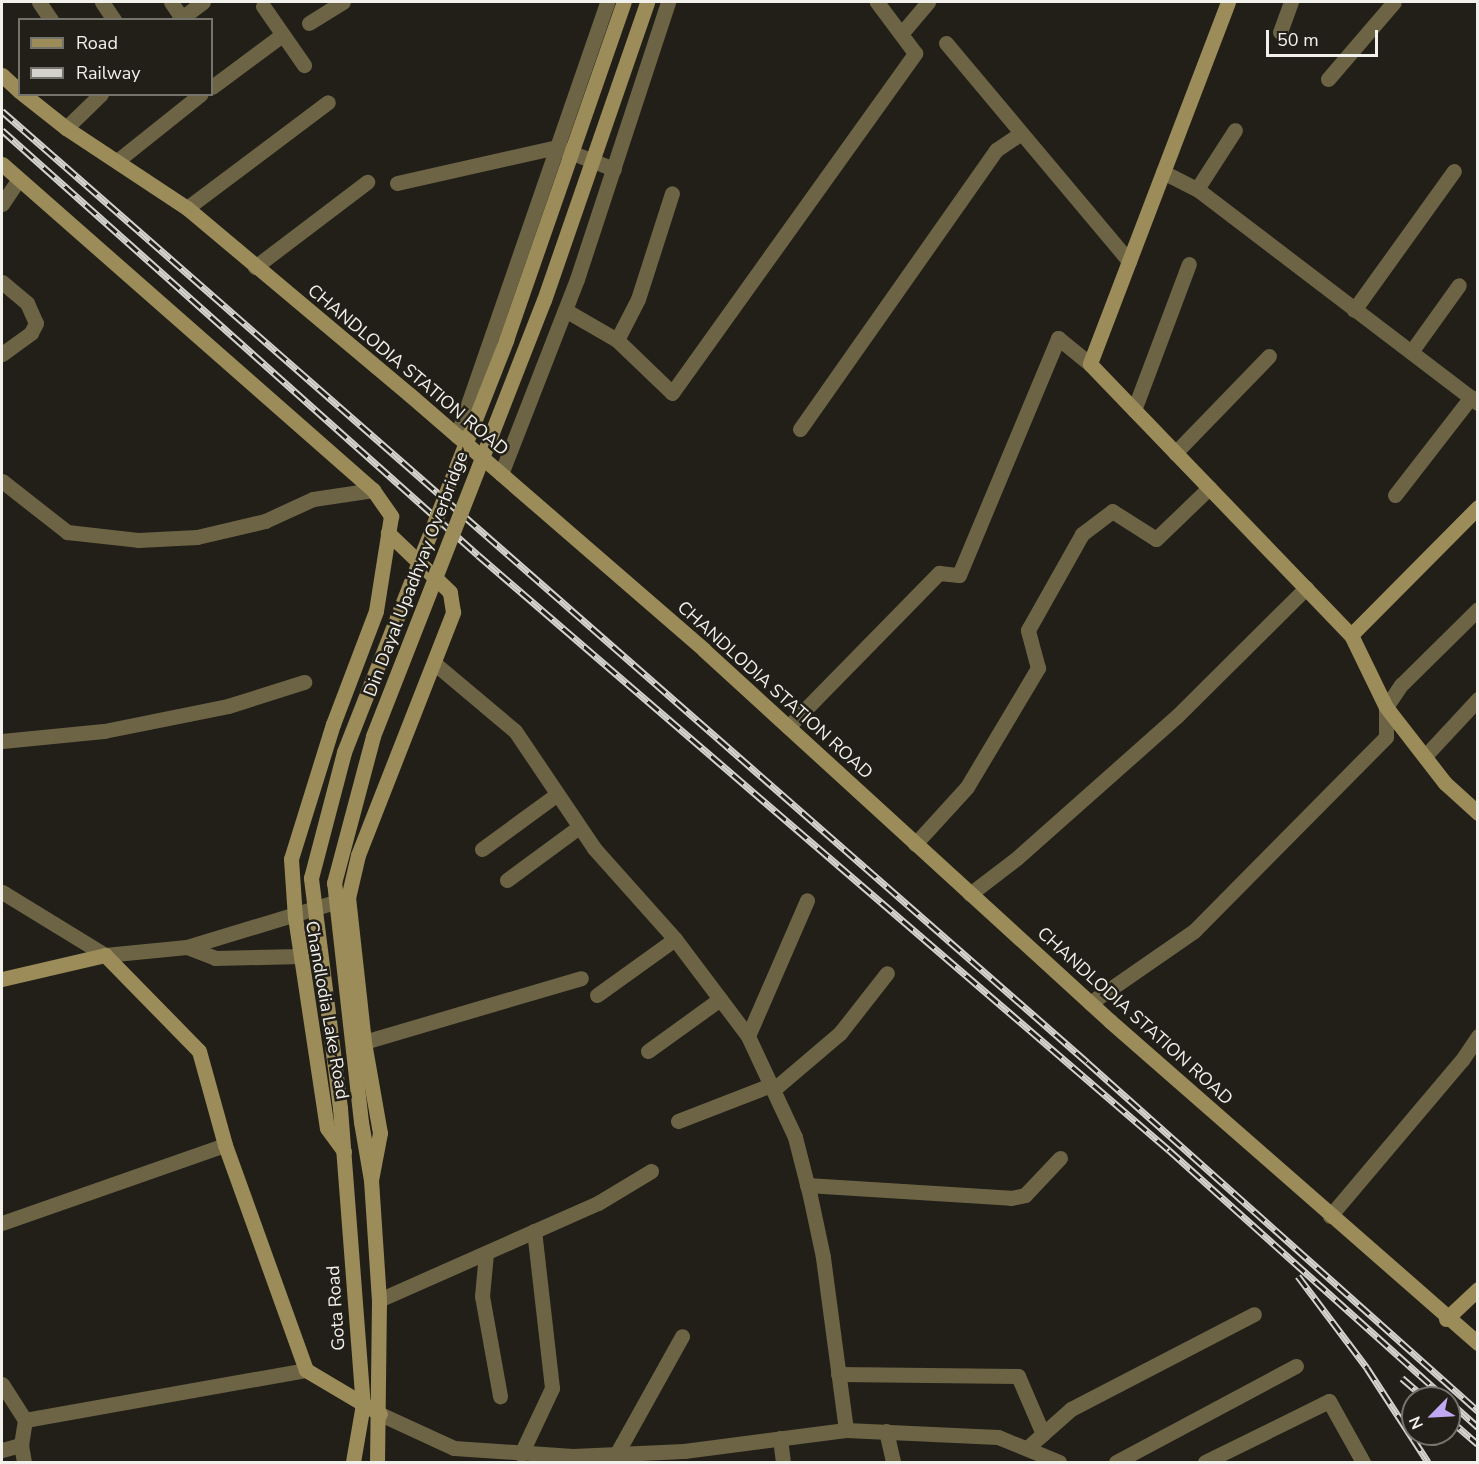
<!DOCTYPE html>
<html>
<head>
<meta charset="utf-8">
<style>
	body { margin:0 }
	#map { position:relative; width:1479px; height:1464px; overflow:hidden; background:#211f18; font-family:"Nunito Sans",sans-serif }
	div>[style] { position:absolute }
	.street>* { height:15px; margin:-7.5px; padding:0 7.5px; transform-origin:7.5px; border-radius:7.5px; background:#6d6445 }
	.secondary>* { height:15px; margin:-7.5px; padding:0 7.5px; transform-origin:7.5px; border-radius:7.5px; background:#9b8c59 }
	.rail>* { height:7px; margin-top:-3.5px; transform-origin:0; background:repeating-linear-gradient(90deg,#211f18 0 14px,#d3d2cd 0 28px); box-sizing:border-box; border-block:2px solid #d3d2cd }
	.secondary-bridge>* { height:15px; margin:-7.5px; padding:0 7.5px; transform-origin:7.5px; border-radius:7.5px; background:#9b8c59 }
	span { translate:-50% -50%; white-space:nowrap; text-align:center; line-height:1.15; -webkit-text-stroke:5px #211f18; paint-order:stroke }
	.street-label { font-size:18px; color:#f1f0eb }
	.frame { position:absolute; inset:0; border:3px solid #f1f0eb; pointer-events:none }
	.legend { position:absolute; left:18px; top:18px; width:195px; height:78px; box-sizing:border-box; background:#211f18; border:2px solid #74736c; margin:0; padding:8px 10px; list-style:none; font-size:18px; color:#f1f0eb }
	.legend li { display:flex; align-items:center; gap:12px; height:30px }
	.legend b { width:30px; border:2px solid #74736c }
	.north { position:absolute; left:1401px; top:1386px; width:60px; height:60px; box-sizing:border-box; background:#211f18; border:2px solid #74736c; border-radius:50%; rotate:246deg; font-size:16px; font-weight:700; line-height:24px; text-align:center; color:#f1f0eb }
	.north::after { content:''; display:block; margin:auto; width:21px; height:27px; background:#c0a8f3; clip-path:polygon(50% 0,100% 100%,50% 72%,0 100%) }
	.scale { position:absolute; left:1266px; top:30px; width:112px; height:27px; box-sizing:border-box; border:3px solid #f1f0eb; border-top:0; padding-left:8px; font-size:18px; line-height:21px; white-space:nowrap; color:#f1f0eb; -webkit-text-stroke:4px #211f18; paint-order:stroke }
</style>
</head>
<body>
<div id="map">
	<div class="street">
		<i style="left:39px;top:2px;width:22px;rotate:56deg"></i>
		<i style="left:102px;top:2px;width:22px;rotate:56deg"></i>
		<i style="left:171px;top:2px;width:18px;rotate:56deg"></i>
		<i style="left:263px;top:6px;width:72px;rotate:55.2deg"></i>
		<i style="left:179px;top:20px;width:30px;rotate:-37deg"></i>
		<i style="left:309px;top:23px;width:40px;rotate:-32deg"></i>
		<i style="left:1280px;top:32px;width:32px;rotate:-70deg"></i>
		<i style="left:901px;top:34px;width:42px;rotate:-49.8deg"></i>
		<i style="left:946px;top:43px;width:285px;rotate:50deg"></i>
		<i style="left:1328px;top:79px;width:101px;rotate:-49.4deg"></i>
		<i style="left:212px;top:87px;width:87px;rotate:-36.6deg"></i>
		<i style="left:66px;top:128px;width:49px;rotate:-44.2deg"></i>
		<i style="left:117px;top:161px;width:107px;rotate:-38.6deg"></i>
		<i style="left:1163px;top:172px;width:38px;rotate:27deg"></i>
		<i style="left:1197px;top:189px;width:353px;rotate:37.3deg"></i>
		<i style="left:397px;top:183px;width:164px;rotate:-12.7deg"></i>
		<i style="left:557px;top:147px;width:61px;rotate:21.1deg"></i>
		<i style="left:1197px;top:189px;width:70px;rotate:-57.2deg"></i>
		<i style="left:2px;top:204px;width:30px;rotate:-56deg"></i>
		<i style="left:187px;top:208px;width:176px;rotate:-36.9deg"></i>
		<i style="left:255px;top:267px;width:141px;rotate:-37.2deg"></i>
		<i style="left:2px;top:282px;width:33px;rotate:40deg"></i>
		<i style="left:27px;top:303px;width:22px;rotate:66deg"></i>
		<i style="left:36px;top:323px;width:11px;rotate:117deg"></i>
		<i style="left:31px;top:333px;width:36px;rotate:144deg"></i>
		<i style="left:565px;top:310px;width:60px;rotate:30deg"></i>
		<i style="left:617px;top:340px;width:76px;rotate:43.9deg"></i>
		<i style="left:672px;top:393px;width:418px;rotate:-54.4deg"></i>
		<i style="left:915px;top:53px;width:64px;rotate:-126.7deg"></i>
		<i style="left:1354px;top:310px;width:171px;rotate:-54.3deg"></i>
		<i style="left:617px;top:340px;width:46px;rotate:-62.9deg"></i>
		<i style="left:638px;top:299px;width:111px;rotate:-72.2deg"></i>
		<i style="left:1411px;top:352px;width:82px;rotate:-54.4deg"></i>
		<i style="left:1134px;top:410px;width:156px;rotate:-69.4deg"></i>
		<i style="left:800px;top:429px;width:341px;rotate:-54.9deg"></i>
		<i style="left:996px;top:150px;width:30px;rotate:-34deg"></i>
		<i style="left:457px;top:436px;width:459px;rotate:-70.9deg"></i>
		<i style="left:1175px;top:453px;width:135px;rotate:-45.9deg"></i>
		<i style="left:501px;top:474px;width:209px;rotate:-68.7deg"></i>
		<i style="left:577px;top:279px;width:292px;rotate:-71.8deg"></i>
		<i style="left:2px;top:481px;width:83px;rotate:38.1deg"></i>
		<i style="left:67px;top:532px;width:71px;rotate:6.4deg"></i>
		<i style="left:138px;top:540px;width:59px;rotate:-2.9deg"></i>
		<i style="left:197px;top:537px;width:70px;rotate:-13.2deg"></i>
		<i style="left:265px;top:521px;width:53px;rotate:-24.6deg"></i>
		<i style="left:313px;top:499px;width:61px;rotate:-8.5deg"></i>
		<i style="left:1395px;top:495px;width:124px;rotate:-52.2deg"></i>
		<i style="left:788px;top:727px;width:216px;rotate:-45.6deg"></i>
		<i style="left:939px;top:573px;width:20px;rotate:6deg"></i>
		<i style="left:959px;top:575px;width:257px;rotate:-67.3deg"></i>
		<i style="left:1058px;top:338px;width:41px;rotate:39.1deg"></i>
		<i style="left:2px;top:741px;width:102px;rotate:-5.6deg"></i>
		<i style="left:104px;top:731px;width:126px;rotate:-11.4deg"></i>
		<i style="left:228px;top:706px;width:80px;rotate:-17.5deg"></i>
		<i style="left:1425px;top:756px;width:78px;rotate:-47.1deg"></i>
		<i style="left:915px;top:844px;width:77px;rotate:-47.6deg"></i>
		<i style="left:967px;top:787px;width:139px;rotate:-59.2deg"></i>
		<i style="left:1038px;top:668px;width:39px;rotate:-105deg"></i>
		<i style="left:1028px;top:630px;width:110px;rotate:-60.6deg"></i>
		<i style="left:1082px;top:534px;width:38px;rotate:-37deg"></i>
		<i style="left:1112px;top:511px;width:52px;rotate:32.5deg"></i>
		<i style="left:1156px;top:539px;width:74px;rotate:-43.9deg"></i>
		<i style="left:482px;top:849px;width:92px;rotate:-36.1deg"></i>
		<i style="left:507px;top:880px;width:89px;rotate:-36.4deg"></i>
		<i style="left:2px;top:892px;width:121px;rotate:31.5deg"></i>
		<i style="left:105px;top:955px;width:82px;rotate:-5.6deg"></i>
		<i style="left:187px;top:947px;width:168px;rotate:-16.9deg"></i>
		<i style="left:970px;top:894px;width:59px;rotate:-37.5deg"></i>
		<i style="left:1017px;top:858px;width:214px;rotate:-41.6deg"></i>
		<i style="left:1177px;top:716px;width:182px;rotate:-44.8deg"></i>
		<i style="left:187px;top:947px;width:30px;rotate:21deg"></i>
		<i style="left:215px;top:958px;width:86px;rotate:-1.3deg"></i>
		<i style="left:597px;top:995px;width:96px;rotate:-35.7deg"></i>
		<i style="left:1090px;top:1003px;width:126px;rotate:-34.7deg"></i>
		<i style="left:1194px;top:931px;width:273px;rotate:-45.3deg"></i>
		<i style="left:1386px;top:737px;width:30px;rotate:-90deg"></i>
		<i style="left:1386px;top:707px;width:27px;rotate:-56deg"></i>
		<i style="left:1401px;top:685px;width:108px;rotate:-44.6deg"></i>
		<i style="left:748px;top:1036px;width:148px;rotate:-66.5deg"></i>
		<i style="left:364px;top:1042px;width:226px;rotate:-16.4deg"></i>
		<i style="left:648px;top:1051px;width:89px;rotate:-35.8deg"></i>
		<i style="left:773px;top:1090px;width:88px;rotate:-40.4deg"></i>
		<i style="left:840px;top:1033px;width:76px;rotate:-51.9deg"></i>
		<i style="left:678px;top:1121px;width:100px;rotate:-21.2deg"></i>
		<i style="left:807px;top:1185px;width:204px;rotate:3.6deg"></i>
		<i style="left:1011px;top:1198px;width:14px;rotate:-12deg"></i>
		<i style="left:1025px;top:1195px;width:51px;rotate:-46.6deg"></i>
		<i style="left:1330px;top:1216px;width:204px;rotate:-49.8deg"></i>
		<i style="left:1462px;top:1060px;width:29px;rotate:-56deg"></i>
		<i style="left:2px;top:1223px;width:236px;rotate:-19.3deg"></i>
		<i style="left:486px;top:1253px;width:43px;rotate:95.3deg"></i>
		<i style="left:482px;top:1296px;width:102px;rotate:79.8deg"></i>
		<i style="left:379px;top:1300px;width:240px;rotate:-23.9deg"></i>
		<i style="left:598px;top:1203px;width:62px;rotate:-31.1deg"></i>
		<i style="left:838px;top:1374px;width:180px;rotate:0.6deg"></i>
		<i style="left:1018px;top:1376px;width:63px;rotate:66.7deg"></i>
		<i style="left:2px;top:1384px;width:43px;rotate:57.4deg"></i>
		<i style="left:380px;top:1414px;width:81px;rotate:24.7deg"></i>
		<i style="left:454px;top:1448px;width:119px;rotate:3.8deg"></i>
		<i style="left:573px;top:1456px;width:111px;rotate:-2.6deg"></i>
		<i style="left:684px;top:1451px;width:163px;rotate:-7.4deg"></i>
		<i style="left:846px;top:1430px;width:175px;rotate:-97.6deg"></i>
		<i style="left:823px;top:1257px;width:62px;rotate:-102deg"></i>
		<i style="left:810px;top:1196px;width:61px;rotate:-104.3deg"></i>
		<i style="left:795px;top:1137px;width:111px;rotate:-115deg"></i>
		<i style="left:748px;top:1036px;width:121px;rotate:-127deg"></i>
		<i style="left:675px;top:939px;width:122px;rotate:-131.7deg"></i>
		<i style="left:594px;top:848px;width:141px;rotate:-124deg"></i>
		<i style="left:515px;top:731px;width:106px;rotate:-140deg"></i>
		<i style="left:846px;top:1430px;width:152px;rotate:2.6deg"></i>
		<i style="left:998px;top:1437px;width:66px;rotate:22.3deg"></i>
		<i style="left:886px;top:1431px;width:32px;rotate:77deg"></i>
		<i style="left:780px;top:1438px;width:24px;rotate:83deg"></i>
		<i style="left:21px;top:1445px;width:17px;rotate:80deg"></i>
		<i style="left:1027px;top:1448px;width:59px;rotate:-41.6deg"></i>
		<i style="left:1071px;top:1409px;width:206px;rotate:-27.4deg"></i>
		<i style="left:2px;top:1450px;width:20px;rotate:-15deg"></i>
		<i style="left:21px;top:1445px;width:25px;rotate:-81deg"></i>
		<i style="left:25px;top:1420px;width:285px;rotate:-10.1deg"></i>
		<i style="left:521px;top:1454px;width:73px;rotate:-64.8deg"></i>
		<i style="left:552px;top:1388px;width:158px;rotate:-96.5deg"></i>
		<i style="left:612px;top:1462px;width:144px;rotate:-60.9deg"></i>
		<i style="left:1116px;top:1462px;width:204px;rotate:-28.1deg"></i>
		<i style="left:1205px;top:1462px;width:138px;rotate:-26.2deg"></i>
		<i style="left:1329px;top:1401px;width:70px;rotate:60.9deg"></i>
	</div>
	<div class="secondary">
		<i style="left:1228px;top:2px;width:387px;rotate:110.9deg"></i>
		<i style="left:1090px;top:364px;width:376px;rotate:46.1deg"></i>
		<i style="left:1351px;top:635px;width:180px;rotate:-45.2deg"></i>
		<i style="left:2px;top:75px;width:25px;rotate:43deg"></i>
		<i style="left:23px;top:94px;width:55px;rotate:38.3deg"></i>
		<i style="left:66px;top:128px;width:145px;rotate:33.5deg"></i>
		<i style="left:187px;top:208px;width:291px;rotate:40deg"></i>
		<i style="left:410px;top:395px;width:389px;rotate:40.9deg"></i>
		<i style="left:704px;top:650px;width:550px;rotate:42.42deg"></i>
		<i style="left:1110px;top:1021px;width:489px;rotate:41.2deg"></i>
		<i style="left:2px;top:164px;width:494px;rotate:41.3deg"></i>
		<i style="left:373px;top:490px;width:32px;rotate:55deg"></i>
		<i style="left:391px;top:516px;width:96px;rotate:99deg"></i>
		<i style="left:376px;top:611px;width:121px;rotate:110.8deg"></i>
		<i style="left:333px;top:724px;width:141px;rotate:107.3deg"></i>
		<i style="left:291px;top:859px;width:58px;rotate:86.1deg"></i>
		<i style="left:295px;top:917px;width:213px;rotate:81.4deg"></i>
		<i style="left:327px;top:1128px;width:29px;rotate:54deg"></i>
		<i style="left:1351px;top:635px;width:80px;rotate:64.1deg"></i>
		<i style="left:1386px;top:707px;width:96px;rotate:52.2deg"></i>
		<i style="left:1445px;top:783px;width:45px;rotate:42.3deg"></i>
		<i style="left:2px;top:979px;width:106px;rotate:-13.1deg"></i>
		<i style="left:105px;top:955px;width:134px;rotate:45.6deg"></i>
		<i style="left:199px;top:1051px;width:98px;rotate:74.5deg"></i>
		<i style="left:225px;top:1145px;width:239px;rotate:70.2deg"></i>
		<i style="left:306px;top:1370px;width:86px;rotate:30.7deg"></i>
		<i style="left:340px;top:1108px;width:297px;rotate:85.6deg"></i>
		<i style="left:363px;top:1404px;width:59px;rotate:99.8deg"></i>
		<i style="left:361px;top:1122px;width:59px;rotate:80.2deg"></i>
		<i style="left:371px;top:1180px;width:120px;rotate:86.2deg"></i>
		<i style="left:379px;top:1300px;width:162px;rotate:90.7deg"></i>
		<i style="left:371px;top:1180px;width:48px;rotate:-79.2deg"></i>
		<i style="left:380px;top:1133px;width:92px;rotate:-100deg"></i>
		<i style="left:364px;top:1042px;width:145px;rotate:-96.3deg"></i>
		<i style="left:348px;top:898px;width:44px;rotate:-76.9deg"></i>
		<i style="left:358px;top:855px;width:261px;rotate:-68.6deg"></i>
		<i style="left:453px;top:612px;width:20px;rotate:-99deg"></i>
		<i style="left:450px;top:592px;width:86px;rotate:-136.4deg"></i>
		<i style="left:1446px;top:1319px;width:44px;rotate:-43.2deg"></i>
	</div>
	<div class="rail">
		<i style="left:2px;top:111px;width:1443px;rotate:41.23deg"></i>
		<i style="left:1087px;top:1062px;width:524px;rotate:41.75deg"></i>
		<i style="left:2px;top:130px;width:638px;rotate:41.76deg"></i>
		<i style="left:478px;top:555px;width:912px;rotate:40.73deg"></i>
		<i style="left:1169px;top:1150px;width:371px;rotate:41.9deg"></i>
		<i style="left:1298px;top:1276px;width:115px;rotate:53.1deg"></i>
		<i style="left:1367px;top:1368px;width:112px;rotate:57deg"></i>
		<i style="left:1402px;top:1378px;width:30px;rotate:41deg"></i>
		<i style="left:1449px;top:1401px;width:39px;rotate:42deg"></i>
		<i style="left:1449px;top:1419px;width:38px;rotate:41deg"></i>
	</div>
	<div class="secondary-bridge">
		<i style="left:340px;top:1108px;width:232px;rotate:-97.2deg"></i>
		<i style="left:311px;top:878px;width:130px;rotate:-75.3deg"></i>
		<i style="left:344px;top:752px;width:443px;rotate:-68.5deg"></i>
		<i style="left:506px;top:340px;width:358px;rotate:-70.8deg"></i>
		<i style="left:361px;top:1122px;width:241px;rotate:-96.4deg"></i>
		<i style="left:334px;top:883px;width:152px;rotate:-75.1deg"></i>
		<i style="left:373px;top:736px;width:468px;rotate:-68.6deg"></i>
		<i style="left:544px;top:300px;width:315px;rotate:-70.9deg"></i>
	</div>
	<div class="street-label">
		<span style="left:408px;top:370px;rotate:40deg">CHANDLODIA STATION ROAD</span>
		<span style="left:416px;top:574px;rotate:-69deg">Din Dayal Upadhyay Overbridge</span>
		<span style="left:775px;top:690px;rotate:42deg">CHANDLODIA STATION ROAD</span>
		<span style="left:327px;top:1010px;rotate:80deg">Chandlodia Lake Road</span>
		<span style="left:1135px;top:1016px;rotate:42deg">CHANDLODIA STATION ROAD</span>
		<span style="left:336px;top:1308px;rotate:-94deg">Gota Road</span>
	</div>
	<div class="frame"></div>
	<ul class="legend">
	<li><b style="height:8px;background:#9b8c59"></b>Road</li>
	<li><b style="height:8px;background:#d3d2cd"></b>Railway</li>
	</ul>
	<div class="north">N</div>
	<div class="scale">50 m</div>
</div>
</body>
</html>
